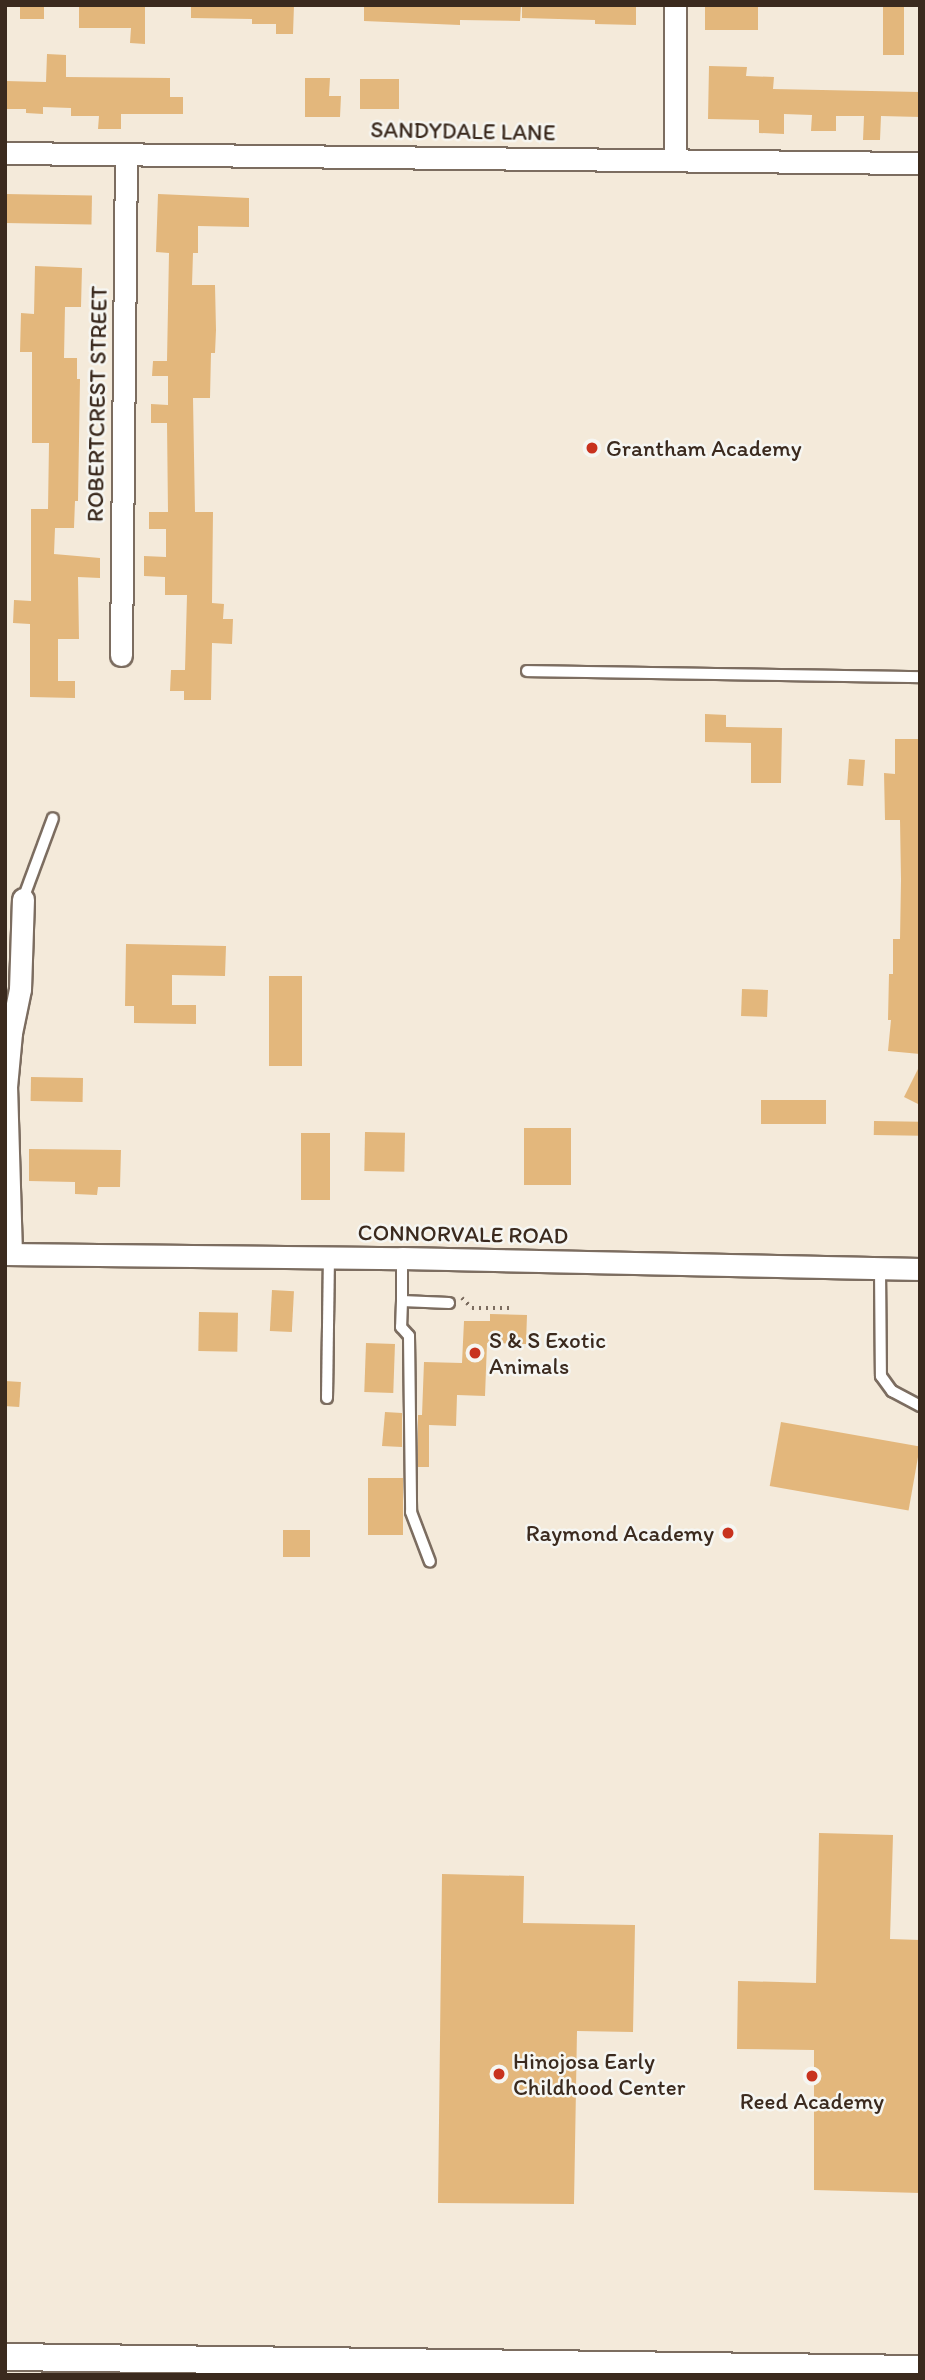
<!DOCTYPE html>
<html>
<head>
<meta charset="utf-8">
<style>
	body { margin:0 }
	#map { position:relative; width:925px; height:2380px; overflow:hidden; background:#f4eada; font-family:Itim,sans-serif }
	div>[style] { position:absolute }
	.building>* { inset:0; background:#e3b77c; transform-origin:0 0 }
	.path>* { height:3.5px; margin-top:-1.75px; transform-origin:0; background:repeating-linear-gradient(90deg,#7c6d60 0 2px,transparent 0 7px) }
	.roads { filter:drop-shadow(2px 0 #7c6d60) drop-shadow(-2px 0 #7c6d60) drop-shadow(0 2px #7c6d60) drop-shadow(0 -2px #7c6d60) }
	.service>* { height:10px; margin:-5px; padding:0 5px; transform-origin:5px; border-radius:5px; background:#fff }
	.minor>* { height:21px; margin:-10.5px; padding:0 10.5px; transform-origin:10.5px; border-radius:10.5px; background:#fff }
	.tertiary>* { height:26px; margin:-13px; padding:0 13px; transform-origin:13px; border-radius:13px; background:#fff }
	.dots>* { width:19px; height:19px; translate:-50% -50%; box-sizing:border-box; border:4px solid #f6f6f2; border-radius:50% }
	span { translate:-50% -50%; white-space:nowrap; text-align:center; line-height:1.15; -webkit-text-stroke:5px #f6f6f2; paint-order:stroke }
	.street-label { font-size:23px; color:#3b2a1e }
	.poi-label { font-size:23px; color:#3b2a1e }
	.left { translate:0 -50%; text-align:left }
	.right { translate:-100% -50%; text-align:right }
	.frame { position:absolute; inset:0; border:7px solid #3b2a1e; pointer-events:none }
</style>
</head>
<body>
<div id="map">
	<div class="building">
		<i style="left:20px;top:5px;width:24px;height:14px"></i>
		<i style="clip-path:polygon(79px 5px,145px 5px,145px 44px,130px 43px,131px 28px,79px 28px)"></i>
		<i style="clip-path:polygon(191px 5px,294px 5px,293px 34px,276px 34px,276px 24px,252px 24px,252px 19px,191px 18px)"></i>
		<i style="clip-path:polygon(364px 5px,521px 5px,520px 21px,460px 20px,460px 25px,364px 21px)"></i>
		<i style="clip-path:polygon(522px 5px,636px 5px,636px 25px,595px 24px,595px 20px,522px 18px)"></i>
		<i style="left:705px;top:5px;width:53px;height:25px"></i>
		<i style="left:883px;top:5px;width:21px;height:50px"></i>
		<i style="clip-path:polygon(47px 54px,66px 55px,66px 77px,170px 78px,170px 97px,183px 97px,183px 114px,121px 114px,121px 129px,98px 129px,99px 116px,71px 116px,71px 108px,43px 107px,43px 114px,26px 113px,26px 109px,5px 109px,5px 81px,46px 82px)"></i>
		<i style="clip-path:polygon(709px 66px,747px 67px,746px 76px,774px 77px,773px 89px,920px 92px,920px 117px,881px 116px,880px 140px,863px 140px,864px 116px,836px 116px,836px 131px,811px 131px,812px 115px,784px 114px,784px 134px,759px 133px,759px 120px,708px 119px)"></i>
		<i style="clip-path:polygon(305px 78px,330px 78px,329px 96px,341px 96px,340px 117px,305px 117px)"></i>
		<i style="left:360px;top:79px;width:39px;height:30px"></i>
		<i style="left:5px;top:194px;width:87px;height:29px;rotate:1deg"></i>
		<i style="clip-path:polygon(158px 194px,249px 198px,249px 227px,198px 226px,198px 253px,193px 253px,192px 285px,215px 285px,216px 330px,215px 353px,211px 353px,210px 398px,193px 398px,195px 512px,213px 512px,212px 603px,224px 604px,223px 619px,233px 619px,232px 644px,212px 643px,211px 700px,184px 700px,184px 691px,170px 691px,171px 670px,185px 670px,187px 595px,165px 595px,165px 577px,144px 576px,144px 556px,166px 557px,166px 529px,149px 529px,149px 512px,168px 512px,167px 423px,151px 423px,151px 404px,168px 405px,168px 376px,152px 376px,153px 361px,167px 361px,169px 253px,156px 252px)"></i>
		<i style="clip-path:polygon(35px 266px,82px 268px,81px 307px,65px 307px,64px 358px,77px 358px,77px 379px,80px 379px,78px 501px,75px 501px,74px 528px,55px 528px,54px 554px,100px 558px,100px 578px,78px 577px,79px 639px,58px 639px,58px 681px,75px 681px,75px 698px,30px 697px,30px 624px,13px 623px,14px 600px,31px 601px,31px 509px,48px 509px,49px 443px,32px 443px,32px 352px,20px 352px,21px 313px,34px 314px)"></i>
		<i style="clip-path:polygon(705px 714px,726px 715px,726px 727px,782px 728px,781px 783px,751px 783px,751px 743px,705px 742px)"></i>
		<i style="clip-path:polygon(895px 739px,920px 739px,920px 1054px,888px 1051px,891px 1020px,888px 1020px,889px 974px,893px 974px,893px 939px,900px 939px,901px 880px,900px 820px,885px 820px,884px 773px,895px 774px)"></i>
		<i style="left:849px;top:759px;width:16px;height:26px;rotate:4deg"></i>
		<i style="clip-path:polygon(126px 944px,226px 946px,225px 976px,172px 975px,172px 1005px,196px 1005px,196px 1024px,134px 1023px,134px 1006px,125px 1006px)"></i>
		<i style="left:269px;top:976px;width:33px;height:90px"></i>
		<i style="left:742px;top:989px;width:26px;height:27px;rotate:2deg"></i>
		<i style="clip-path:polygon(920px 1065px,920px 1105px,904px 1097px)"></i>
		<i style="left:31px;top:1077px;width:52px;height:24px;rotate:1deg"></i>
		<i style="left:761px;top:1100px;width:65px;height:24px"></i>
		<i style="left:874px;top:1121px;width:46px;height:14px;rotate:1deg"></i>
		<i style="left:524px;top:1128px;width:47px;height:57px"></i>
		<i style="left:365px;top:1132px;width:40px;height:39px;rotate:1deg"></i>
		<i style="left:301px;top:1133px;width:29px;height:67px"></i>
		<i style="clip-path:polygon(29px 1149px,121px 1150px,120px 1187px,98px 1187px,97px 1195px,75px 1194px,75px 1182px,29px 1181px)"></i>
		<i style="left:272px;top:1290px;width:22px;height:41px;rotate:3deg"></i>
		<i style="left:199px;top:1312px;width:39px;height:39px;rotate:1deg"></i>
		<i style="clip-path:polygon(490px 1314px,527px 1315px,526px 1344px,487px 1343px,485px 1396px,457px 1395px,456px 1426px,429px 1425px,429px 1467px,418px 1467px,418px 1415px,422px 1415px,424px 1362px,462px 1363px,464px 1321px,490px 1321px)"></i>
		<i style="left:366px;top:1343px;width:29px;height:49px;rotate:2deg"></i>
		<i style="left:5px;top:1381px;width:16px;height:25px;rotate:4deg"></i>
		<i style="clip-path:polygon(385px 1412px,402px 1413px,402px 1447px,382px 1446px)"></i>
		<i style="left:781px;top:1422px;width:141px;height:65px;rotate:10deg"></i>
		<i style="left:403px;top:1478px;width:57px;height:35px;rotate:90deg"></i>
		<i style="left:283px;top:1530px;width:27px;height:27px"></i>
		<i style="clip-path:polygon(819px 1833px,893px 1835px,890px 1939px,920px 1940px,920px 2193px,814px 2190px,814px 2050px,737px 2049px,738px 1981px,816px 1983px)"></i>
		<i style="clip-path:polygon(442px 1874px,524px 1876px,523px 1923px,635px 1925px,633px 2032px,577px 2031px,574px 2204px,438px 2203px)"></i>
	</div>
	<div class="path">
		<i style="left:462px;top:1298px;width:14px;rotate:45deg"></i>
		<i style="left:472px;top:1308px;width:40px"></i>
	</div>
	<div class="roads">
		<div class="service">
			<i style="left:527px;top:671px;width:393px;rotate:0.9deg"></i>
			<i style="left:23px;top:899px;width:86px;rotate:-69.7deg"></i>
			<i style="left:402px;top:1258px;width:43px;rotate:90deg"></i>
			<i style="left:402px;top:1301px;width:47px;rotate:2.4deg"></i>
			<i style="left:880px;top:1269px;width:107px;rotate:89.5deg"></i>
			<i style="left:881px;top:1376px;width:19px;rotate:54deg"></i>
			<i style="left:892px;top:1391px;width:32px;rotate:28deg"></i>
			<i style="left:402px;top:1301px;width:26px;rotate:92deg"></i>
			<i style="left:401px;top:1327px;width:12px;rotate:48deg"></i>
			<i style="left:409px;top:1336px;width:176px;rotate:89.3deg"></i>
			<i style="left:411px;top:1512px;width:53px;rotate:69.2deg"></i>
			<i style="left:327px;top:1398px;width:141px;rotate:-89.2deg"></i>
		</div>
		<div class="minor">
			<i style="left:5px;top:153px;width:915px;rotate:0.63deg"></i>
			<i style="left:675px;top:160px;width:155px;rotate:-90deg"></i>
			<i style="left:121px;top:655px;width:501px;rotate:-89.43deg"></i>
			<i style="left:5px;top:1254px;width:397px;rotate:0.6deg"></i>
			<i style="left:402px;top:1258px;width:518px;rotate:1.22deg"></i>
			<i style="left:11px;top:1254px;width:167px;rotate:-91.7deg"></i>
			<i style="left:6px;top:1087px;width:54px;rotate:-84.7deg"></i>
			<i style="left:11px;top:1033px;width:45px;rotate:-78.4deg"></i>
			<i style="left:20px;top:989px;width:90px;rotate:-88.1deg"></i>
		</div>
		<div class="tertiary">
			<i style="left:5px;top:2357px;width:915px;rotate:0.75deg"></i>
		</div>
	</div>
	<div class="dots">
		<i style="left:592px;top:448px;background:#c8321e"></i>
		<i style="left:475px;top:1353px;background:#c8321e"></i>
		<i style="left:728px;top:1533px;background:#c8321e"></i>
		<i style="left:499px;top:2074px;background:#c8321e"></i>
		<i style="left:812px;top:2076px;background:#c8321e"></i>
	</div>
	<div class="street-label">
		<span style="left:463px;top:131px;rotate:1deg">SANDYDALE LANE</span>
		<span style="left:97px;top:404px;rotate:-89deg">ROBERTCREST STREET</span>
		<span style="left:463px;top:1234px;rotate:1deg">CONNORVALE ROAD</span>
	</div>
	<div class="poi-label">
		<span class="left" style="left:606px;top:448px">Grantham Academy</span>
		<span class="left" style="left:489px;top:1353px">S &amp; S Exotic<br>Animals</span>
		<span class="right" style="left:714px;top:1533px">Raymond Academy</span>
		<span class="left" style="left:513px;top:2074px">Hinojosa Early<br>Childhood Center</span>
		<span style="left:812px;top:2101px">Reed Academy</span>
	</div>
	<div class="frame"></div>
</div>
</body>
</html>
